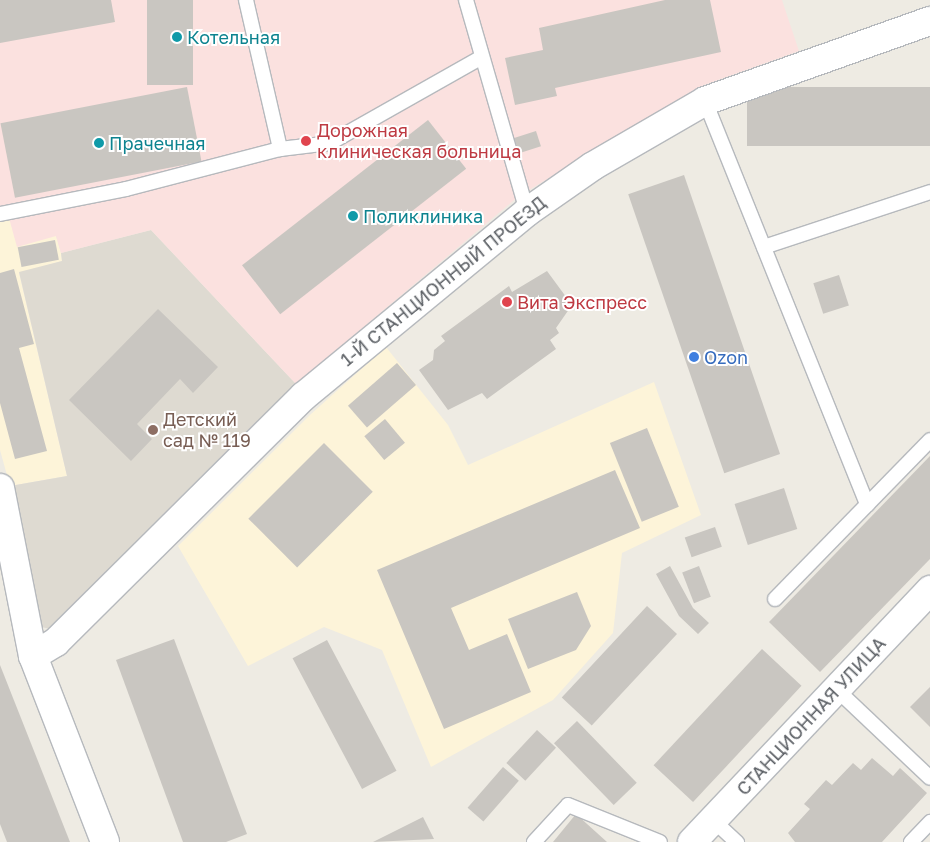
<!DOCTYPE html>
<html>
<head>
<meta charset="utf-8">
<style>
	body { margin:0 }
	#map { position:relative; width:930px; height:842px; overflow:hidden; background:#eeebe3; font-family:"Golos Text",sans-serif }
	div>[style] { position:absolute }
	.commercial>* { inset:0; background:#fdf4d9 }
	.education>* { inset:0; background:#dedad1 }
	.medical>* { inset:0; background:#fbe1df }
	.building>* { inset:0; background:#c9c6c1; transform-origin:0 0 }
	.roads { filter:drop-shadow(1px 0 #b6b9bd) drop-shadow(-1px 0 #b6b9bd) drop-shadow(0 1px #b6b9bd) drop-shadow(0 -1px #b6b9bd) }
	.service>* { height:14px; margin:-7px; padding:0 7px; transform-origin:7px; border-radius:7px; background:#fff }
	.minor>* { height:28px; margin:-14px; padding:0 14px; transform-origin:14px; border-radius:14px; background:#fff }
	.dots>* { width:14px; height:14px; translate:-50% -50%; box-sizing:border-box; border:2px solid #fff; border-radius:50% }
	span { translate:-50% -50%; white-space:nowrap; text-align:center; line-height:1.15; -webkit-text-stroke:4px #fff; paint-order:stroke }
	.culture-label { font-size:18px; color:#0d838f }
	.left { translate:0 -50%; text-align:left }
	.health-label { font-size:18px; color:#be3a42 }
	.street-label { font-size:18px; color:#5b5f64 }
	.shop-label { font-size:18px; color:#366cbe }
	.education-label { font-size:18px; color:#785e54 }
</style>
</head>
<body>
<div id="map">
	<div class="commercial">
		<i style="clip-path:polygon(9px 218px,56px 236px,61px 253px,62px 261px,19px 273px,67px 476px,10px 486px,0 450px,0 220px)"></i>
		<i style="clip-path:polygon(386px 347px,448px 425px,468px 465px,654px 382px,701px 515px,622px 553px,613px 633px,553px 700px,431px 767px,382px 650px,324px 627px,248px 666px,178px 546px,311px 414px)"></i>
	</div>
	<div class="education">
		<i style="clip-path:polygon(151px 230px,296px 384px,51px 629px,36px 626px,10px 486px,67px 476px,19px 272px,62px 261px,61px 253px)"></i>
	</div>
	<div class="medical">
		<i style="clip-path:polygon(0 0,782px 0,799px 51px,704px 85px,519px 196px,296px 384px,151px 230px,61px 253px,56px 236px,17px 247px,9px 218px,0 220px)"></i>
	</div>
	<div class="building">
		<i style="clip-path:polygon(0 0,111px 0,115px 22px,0 43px)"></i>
		<i style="left:147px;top:0;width:46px;height:85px"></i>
		<i style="clip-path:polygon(665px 0,710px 0,721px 52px,555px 88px,557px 96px,515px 105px,505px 58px,543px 50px,539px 28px)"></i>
		<i style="left:187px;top:87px;width:76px;height:190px;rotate:79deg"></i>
		<i style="left:930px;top:87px;width:59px;height:183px;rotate:90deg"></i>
		<i style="left:428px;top:120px;width:62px;height:236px;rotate:52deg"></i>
		<i style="left:536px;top:131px;width:16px;height:23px;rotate:72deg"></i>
		<i style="left:684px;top:175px;width:295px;height:59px;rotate:71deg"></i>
		<i style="left:55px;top:240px;width:20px;height:38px;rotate:79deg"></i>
		<i style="clip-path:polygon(14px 269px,34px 344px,19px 348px,47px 451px,15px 459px,0 403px,0 273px)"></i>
		<i style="clip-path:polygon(547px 271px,572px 305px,556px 328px,559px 333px,550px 340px,556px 349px,487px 399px,482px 393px,448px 410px,419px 370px,433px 360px,434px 350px,445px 341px,441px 336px,509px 286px,512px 292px)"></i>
		<i style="left:839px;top:275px;width:32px;height:27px;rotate:72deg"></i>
		<i style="clip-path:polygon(158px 309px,218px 367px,193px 393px,180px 379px,137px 424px,152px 439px,131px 461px,69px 400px)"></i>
		<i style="left:397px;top:363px;width:29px;height:65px;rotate:49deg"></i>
		<i style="left:385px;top:419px;width:31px;height:27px;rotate:50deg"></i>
		<i style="left:647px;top:428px;width:85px;height:40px;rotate:68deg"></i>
		<i style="left:324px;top:443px;width:69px;height:107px;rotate:45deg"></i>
		<i style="clip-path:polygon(930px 456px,930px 559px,820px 672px,769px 622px)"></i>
		<i style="clip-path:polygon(615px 470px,640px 528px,451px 608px,469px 650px,507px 634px,531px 692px,444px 729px,377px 570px)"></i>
		<i style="left:784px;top:488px;width:43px;height:52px;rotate:72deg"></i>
		<i style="left:715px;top:527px;width:21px;height:32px;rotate:71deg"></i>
		<i style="clip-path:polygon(670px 566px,693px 608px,709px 623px,698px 634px,679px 616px,656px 574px)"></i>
		<i style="left:699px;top:566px;width:33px;height:18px;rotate:69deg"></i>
		<i style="clip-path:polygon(577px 592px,591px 626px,576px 650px,528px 669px,508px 619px)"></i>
		<i style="left:647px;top:606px;width:41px;height:125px;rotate:43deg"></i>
		<i style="clip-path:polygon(174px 639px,247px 834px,226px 842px,183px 842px,116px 660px)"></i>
		<i style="left:327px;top:640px;width:148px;height:39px;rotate:62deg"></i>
		<i style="left:762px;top:649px;width:54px;height:159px;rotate:43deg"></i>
		<i style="clip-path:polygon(0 665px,70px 842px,7px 842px,0 824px)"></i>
		<i style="clip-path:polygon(930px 687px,930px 727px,910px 707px)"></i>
		<i style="left:577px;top:721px;width:86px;height:32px;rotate:46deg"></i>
		<i style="left:537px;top:730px;width:26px;height:45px;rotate:43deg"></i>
		<i style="clip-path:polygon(872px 758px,893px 776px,900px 768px,927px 793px,882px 842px,795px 842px,788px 833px,810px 809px,804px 804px,826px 780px,832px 785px,853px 763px,861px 770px)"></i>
		<i style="left:503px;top:767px;width:21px;height:54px;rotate:41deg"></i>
		<i style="clip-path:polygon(576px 814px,607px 842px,553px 842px)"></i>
		<i style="clip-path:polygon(423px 817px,434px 839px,373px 842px)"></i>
	</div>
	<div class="roads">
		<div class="service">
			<i style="left:246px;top:0;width:153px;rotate:77.1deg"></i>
			<i style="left:466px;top:0;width:221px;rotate:73.9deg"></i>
			<i style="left:705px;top:101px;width:435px;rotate:68.1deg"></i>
			<i style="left:0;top:214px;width:128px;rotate:-11.2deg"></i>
			<i style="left:126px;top:189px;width:159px;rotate:-14.6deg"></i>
			<i style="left:280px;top:149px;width:50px;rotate:-6.8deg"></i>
			<i style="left:330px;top:143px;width:172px;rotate:-29.5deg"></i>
			<i style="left:764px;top:247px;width:175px;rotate:-18.3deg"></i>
			<i style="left:775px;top:599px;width:222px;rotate:-45.7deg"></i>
			<i style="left:836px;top:689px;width:129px;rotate:43.4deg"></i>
			<i style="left:713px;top:820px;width:33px;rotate:43deg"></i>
			<i style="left:534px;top:842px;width:50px;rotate:-47.4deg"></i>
			<i style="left:568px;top:805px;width:99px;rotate:21.9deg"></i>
			<i style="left:911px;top:842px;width:28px;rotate:-46deg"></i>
		</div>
		<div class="minor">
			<i style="left:0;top:488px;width:171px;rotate:78.9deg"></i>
			<i style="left:33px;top:656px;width:199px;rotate:68.8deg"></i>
			<i style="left:33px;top:656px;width:27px;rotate:-31deg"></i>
			<i style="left:56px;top:642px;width:349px;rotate:-44.8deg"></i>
			<i style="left:304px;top:396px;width:289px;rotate:-39.5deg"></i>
			<i style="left:527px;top:212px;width:80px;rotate:-34.9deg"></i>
			<i style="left:593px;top:166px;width:129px;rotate:-30.1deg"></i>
			<i style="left:705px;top:101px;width:239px;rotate:-19.6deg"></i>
			<i style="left:692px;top:842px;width:347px;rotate:-46.6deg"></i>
		</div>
	</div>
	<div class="dots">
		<i style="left:177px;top:37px;background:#0f9aa8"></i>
		<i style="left:306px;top:141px;background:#e0444e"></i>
		<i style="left:99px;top:143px;background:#0f9aa8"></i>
		<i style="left:353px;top:216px;background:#0f9aa8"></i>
		<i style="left:507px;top:302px;background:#e0444e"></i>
		<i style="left:694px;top:357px;background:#3f7fe0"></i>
		<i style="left:153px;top:430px;background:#8d6e63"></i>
	</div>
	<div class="culture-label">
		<span class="left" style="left:187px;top:37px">Котельная</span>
		<span class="left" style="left:109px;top:143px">Прачечная</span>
		<span class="left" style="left:363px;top:216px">Поликлиника</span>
	</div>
	<div class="health-label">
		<span class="left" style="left:317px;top:141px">Дорожная<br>клиническая больница</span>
		<span class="left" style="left:517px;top:302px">Вита Экспресс</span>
	</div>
	<div class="street-label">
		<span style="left:443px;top:281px;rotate:-39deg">1-Й СТАНЦИОННЫЙ ПРОЕЗД</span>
		<span style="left:811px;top:716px;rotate:-47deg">СТАНЦИОННАЯ УЛИЦА</span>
	</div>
	<div class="shop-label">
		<span class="left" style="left:704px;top:357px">Ozon</span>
	</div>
	<div class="education-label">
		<span class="left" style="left:163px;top:430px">Детский<br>сад № 119</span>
	</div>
</div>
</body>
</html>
